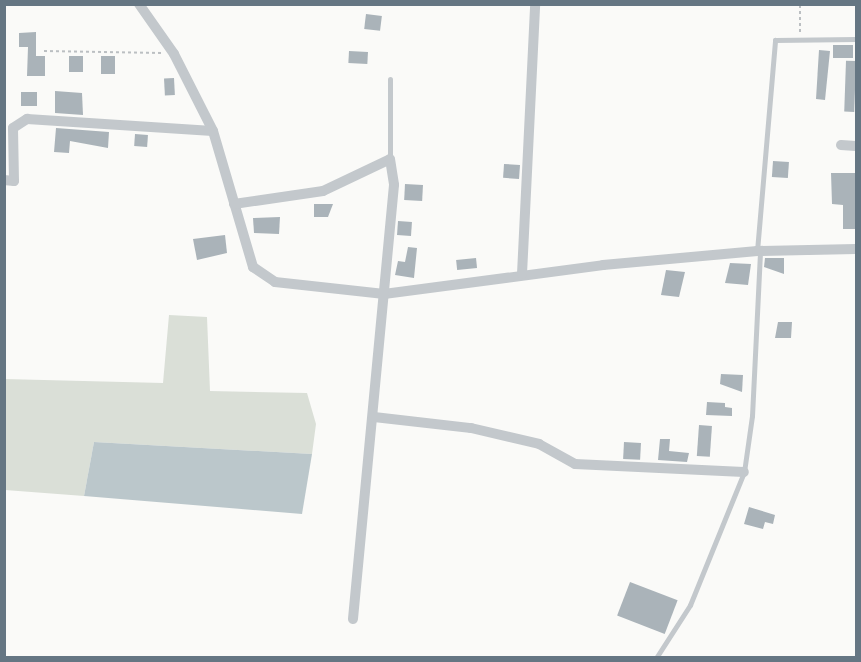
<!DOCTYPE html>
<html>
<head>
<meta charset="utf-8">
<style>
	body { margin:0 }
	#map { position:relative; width:861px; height:662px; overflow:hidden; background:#fafaf8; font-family:Karla,sans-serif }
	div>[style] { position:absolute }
	.green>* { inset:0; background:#dadfd7 }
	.water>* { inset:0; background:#bbc7cb }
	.building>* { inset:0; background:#aab3b9; transform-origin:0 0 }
	.path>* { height:2px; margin-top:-1px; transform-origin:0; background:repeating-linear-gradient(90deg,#bbbfc2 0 3px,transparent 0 6px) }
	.lane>* { height:5px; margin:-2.5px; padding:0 2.5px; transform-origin:2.5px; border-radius:2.5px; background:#c3c8cc }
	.street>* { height:10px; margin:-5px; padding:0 5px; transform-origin:5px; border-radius:5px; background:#c3c8cc }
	span { translate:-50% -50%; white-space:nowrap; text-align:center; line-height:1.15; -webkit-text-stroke:6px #fff; paint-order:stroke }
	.frame { position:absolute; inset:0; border:6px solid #657683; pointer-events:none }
</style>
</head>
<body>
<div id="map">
	<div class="green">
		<i style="clip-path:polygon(169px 315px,207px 317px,210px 391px,307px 393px,316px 424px,312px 454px,94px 442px,84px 496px,5px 490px,4px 379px,163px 383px)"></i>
	</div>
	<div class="water">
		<i style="clip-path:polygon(94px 442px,312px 454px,302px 514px,84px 496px)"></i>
	</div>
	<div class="building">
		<i style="left:366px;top:14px;width:16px;height:15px;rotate:7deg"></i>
		<i style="clip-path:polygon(36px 32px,36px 56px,45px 56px,45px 76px,27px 76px,28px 47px,19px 47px,19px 33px)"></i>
		<i style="left:853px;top:45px;width:13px;height:20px;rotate:90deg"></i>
		<i style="clip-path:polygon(819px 50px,830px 51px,825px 100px,816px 99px)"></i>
		<i style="left:349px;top:51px;width:19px;height:12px;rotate:3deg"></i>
		<i style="left:69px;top:56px;width:14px;height:16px"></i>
		<i style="left:101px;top:56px;width:14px;height:18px"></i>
		<i style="left:856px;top:61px;width:51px;height:10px;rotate:92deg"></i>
		<i style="left:174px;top:78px;width:17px;height:10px;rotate:87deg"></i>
		<i style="clip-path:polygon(55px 91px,82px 93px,83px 115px,55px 113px)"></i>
		<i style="left:21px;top:92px;width:16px;height:14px"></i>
		<i style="clip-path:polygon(56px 128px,109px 132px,108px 148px,70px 141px,69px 153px,54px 152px)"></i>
		<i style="left:135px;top:134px;width:13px;height:12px;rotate:4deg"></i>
		<i style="left:773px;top:161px;width:16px;height:16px;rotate:4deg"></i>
		<i style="left:520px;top:165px;width:14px;height:16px;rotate:94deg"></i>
		<i style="clip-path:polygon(831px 173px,856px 173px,856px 229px,843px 229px,843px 205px,832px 204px)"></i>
		<i style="left:405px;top:184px;width:18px;height:16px;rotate:3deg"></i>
		<i style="clip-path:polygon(314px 204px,333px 204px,328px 217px,314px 217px)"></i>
		<i style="clip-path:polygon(280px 217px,279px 234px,254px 233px,253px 218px)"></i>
		<i style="left:398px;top:221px;width:14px;height:14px;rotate:4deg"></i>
		<i style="clip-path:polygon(225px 235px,227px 253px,197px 260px,193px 239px)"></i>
		<i style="clip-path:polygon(408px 247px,417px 248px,414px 278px,395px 275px,398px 261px,405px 262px)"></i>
		<i style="left:476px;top:258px;width:10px;height:20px;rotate:84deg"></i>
		<i style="clip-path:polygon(765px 258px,784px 258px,784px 274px,764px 267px)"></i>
		<i style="clip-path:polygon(730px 263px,751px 264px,748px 285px,725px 283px)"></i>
		<i style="clip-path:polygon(666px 270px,685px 272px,679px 297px,661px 295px)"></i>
		<i style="clip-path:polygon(778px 322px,792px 322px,791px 338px,775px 338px)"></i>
		<i style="clip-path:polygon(721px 374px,743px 375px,742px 392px,720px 384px)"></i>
		<i style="clip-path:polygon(707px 402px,725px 403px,725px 407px,732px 408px,732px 416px,706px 415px)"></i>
		<i style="left:699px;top:425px;width:13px;height:31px;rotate:4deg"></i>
		<i style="clip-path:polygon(660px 439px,670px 439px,669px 451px,689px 453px,687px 462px,658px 460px)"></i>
		<i style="left:624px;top:442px;width:17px;height:17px;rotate:3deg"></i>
		<i style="clip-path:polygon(749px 507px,775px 515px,773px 524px,765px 522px,763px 529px,744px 524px)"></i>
		<i style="left:630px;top:582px;width:51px;height:36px;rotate:21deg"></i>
	</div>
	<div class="path">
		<i style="left:800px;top:32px;width:28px;rotate:-90deg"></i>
		<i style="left:44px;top:51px;width:118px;rotate:1deg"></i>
	</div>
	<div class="lane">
		<i style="left:390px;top:79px;width:80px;rotate:90deg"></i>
		<i style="left:757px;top:251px;width:212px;rotate:-85.1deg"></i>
		<i style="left:775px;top:40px;width:81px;rotate:-0.7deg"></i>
		<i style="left:656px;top:658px;width:63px;rotate:-57.3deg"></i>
		<i style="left:690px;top:605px;width:144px;rotate:-67.9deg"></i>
		<i style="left:744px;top:472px;width:57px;rotate:-81.9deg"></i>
		<i style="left:752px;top:416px;width:164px;rotate:-87.2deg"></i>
	</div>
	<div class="street">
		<i style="left:139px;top:4px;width:61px;rotate:55deg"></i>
		<i style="left:174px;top:54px;width:86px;rotate:63.1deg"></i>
		<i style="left:213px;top:131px;width:142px;rotate:73.6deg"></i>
		<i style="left:253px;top:267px;width:27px;rotate:34deg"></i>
		<i style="left:275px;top:282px;width:110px;rotate:6.3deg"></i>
		<i style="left:384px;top:294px;width:221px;rotate:-7.5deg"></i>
		<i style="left:603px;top:265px;width:155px;rotate:-5.2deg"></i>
		<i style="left:757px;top:251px;width:99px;rotate:-1.2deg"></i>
		<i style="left:841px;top:145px;width:15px;rotate:4deg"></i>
		<i style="left:4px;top:180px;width:10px;rotate:6deg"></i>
		<i style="left:14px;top:181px;width:53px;rotate:-91.1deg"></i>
		<i style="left:13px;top:128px;width:17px;rotate:-33deg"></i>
		<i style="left:27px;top:119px;width:186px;rotate:3.7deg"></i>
		<i style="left:234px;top:204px;width:90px;rotate:-8.3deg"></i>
		<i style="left:323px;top:191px;width:74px;rotate:-25.5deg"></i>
		<i style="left:390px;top:159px;width:26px;rotate:81deg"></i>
		<i style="left:394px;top:185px;width:436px;rotate:95.4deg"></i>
		<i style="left:522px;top:274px;width:270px;rotate:-87.2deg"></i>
		<i style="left:374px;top:417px;width:98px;rotate:6.5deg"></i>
		<i style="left:471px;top:428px;width:70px;rotate:13.2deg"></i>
		<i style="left:539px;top:444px;width:41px;rotate:29.1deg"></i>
		<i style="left:575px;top:464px;width:169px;rotate:2.7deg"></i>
	</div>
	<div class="frame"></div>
</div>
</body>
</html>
